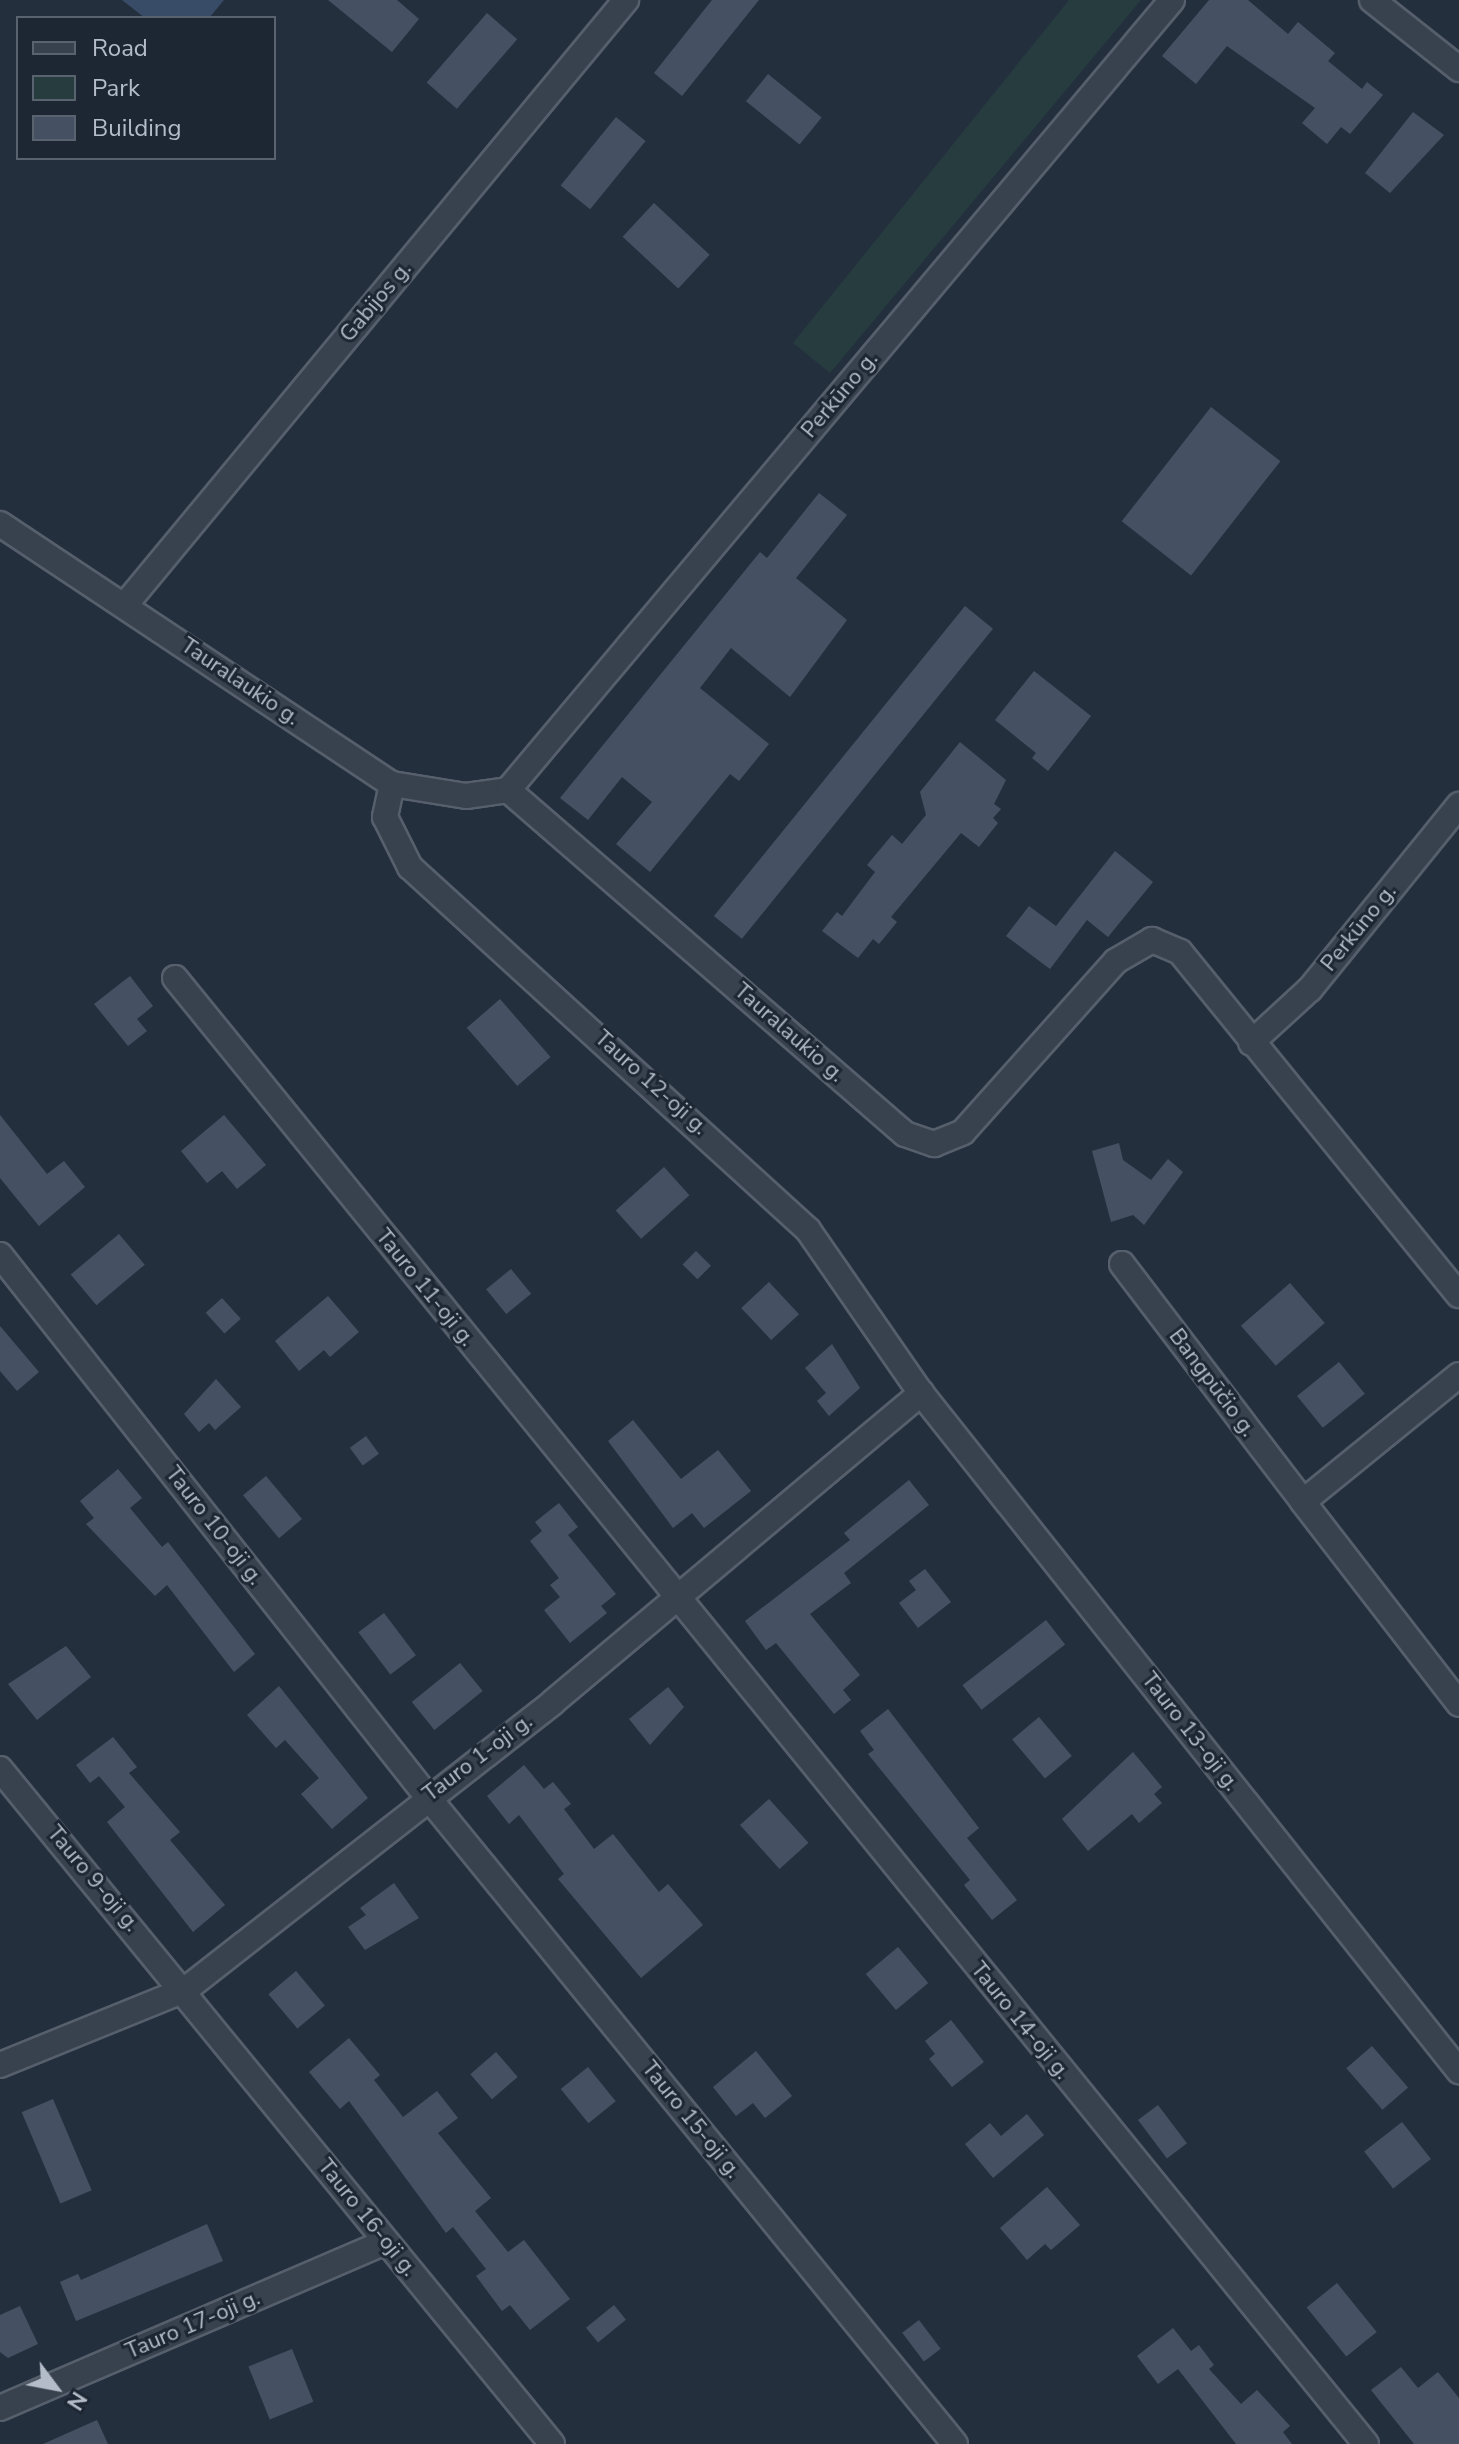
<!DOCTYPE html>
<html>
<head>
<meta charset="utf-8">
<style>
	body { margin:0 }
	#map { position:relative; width:1459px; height:2444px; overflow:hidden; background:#242f3e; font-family:"Nunito Sans",sans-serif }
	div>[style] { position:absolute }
	.green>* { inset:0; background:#263c3f }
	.water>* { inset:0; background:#394c67 }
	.building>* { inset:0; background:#455162; transform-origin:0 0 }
	.roads { filter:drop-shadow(2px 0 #565f6c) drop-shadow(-2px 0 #565f6c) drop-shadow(0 2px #565f6c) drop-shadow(0 -2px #565f6c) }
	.street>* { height:24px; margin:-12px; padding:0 12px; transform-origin:12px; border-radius:12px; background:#38414e }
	span { translate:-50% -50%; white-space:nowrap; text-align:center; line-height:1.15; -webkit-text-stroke:6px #1d2633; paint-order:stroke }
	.street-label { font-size:22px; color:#b4bcc9 }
	.legend { position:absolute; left:16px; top:16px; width:260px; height:144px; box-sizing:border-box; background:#1d2633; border:2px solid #59626f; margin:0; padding:10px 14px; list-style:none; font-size:24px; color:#b4bcc9 }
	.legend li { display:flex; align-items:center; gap:16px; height:40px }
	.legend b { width:40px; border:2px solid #59626f }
	.north { position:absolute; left:16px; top:2348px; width:80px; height:80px; -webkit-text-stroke:6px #1d2633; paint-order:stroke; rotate:122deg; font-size:22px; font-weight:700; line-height:32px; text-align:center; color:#b4bcc9 }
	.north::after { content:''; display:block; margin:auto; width:28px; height:36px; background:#b4bcc9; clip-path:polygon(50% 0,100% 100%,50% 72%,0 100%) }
</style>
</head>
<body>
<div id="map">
	<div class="green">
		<i style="clip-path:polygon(1069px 0,1141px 0,830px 373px,793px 343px)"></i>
	</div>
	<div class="water">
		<i style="clip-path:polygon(122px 0,224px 0,209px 18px,145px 18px)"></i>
	</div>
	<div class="building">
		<i style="clip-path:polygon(328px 0,397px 0,419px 19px,392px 52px)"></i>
		<i style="clip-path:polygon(712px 0,759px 0,682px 96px,654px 73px)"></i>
		<i style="clip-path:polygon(1209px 0,1248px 0,1288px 34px,1298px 22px,1335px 53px,1328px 61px,1362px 89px,1367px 82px,1383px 95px,1350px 134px,1341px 127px,1327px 144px,1302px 123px,1315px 108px,1227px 46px,1196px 84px,1162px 56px)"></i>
		<i style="left:487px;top:13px;width:40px;height:92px;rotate:41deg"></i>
		<i style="left:768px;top:74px;width:69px;height:35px;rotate:39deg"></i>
		<i style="clip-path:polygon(1413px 112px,1444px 135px,1390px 193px,1365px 173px)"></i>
		<i style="left:616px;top:117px;width:38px;height:88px;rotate:39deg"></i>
		<i style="left:654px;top:203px;width:76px;height:46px;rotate:43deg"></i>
		<i style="left:1211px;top:407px;width:88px;height:145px;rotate:38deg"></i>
		<i style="clip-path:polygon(819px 493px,847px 515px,796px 578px,847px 620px,790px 697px,731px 648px,700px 688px,769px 744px,739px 781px,730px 774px,650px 872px,616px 844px,652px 802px,622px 777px,588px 820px,560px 798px,760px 552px,767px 558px)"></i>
		<i style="left:965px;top:606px;width:36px;height:399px;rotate:39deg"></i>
		<i style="clip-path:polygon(1034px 671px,1091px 716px,1048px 771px,1032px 758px,1036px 753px,995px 720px)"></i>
		<i style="clip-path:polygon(960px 742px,1006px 780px,994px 804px,1001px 809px,993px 818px,998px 823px,979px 847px,961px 833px,891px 917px,897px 922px,879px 944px,873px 939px,858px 958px,822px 931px,837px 912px,842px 916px,875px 872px,867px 865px,892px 835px,902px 844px,926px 815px,920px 792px)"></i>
		<i style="clip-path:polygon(1115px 851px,1153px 882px,1108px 937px,1087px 920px,1050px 969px,1006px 936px,1029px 906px,1056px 926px)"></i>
		<i style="clip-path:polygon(130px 976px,153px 1006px,137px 1019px,147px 1031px,128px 1046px,94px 1004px)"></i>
		<i style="left:500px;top:999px;width:77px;height:44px;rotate:49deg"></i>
		<i style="clip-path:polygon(0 1115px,47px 1174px,64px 1161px,85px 1187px,39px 1226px,0 1178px)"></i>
		<i style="clip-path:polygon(224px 1115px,266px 1165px,237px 1189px,222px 1171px,207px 1183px,181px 1151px)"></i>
		<i style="clip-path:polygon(1119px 1143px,1123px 1160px,1151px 1180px,1168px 1159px,1183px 1172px,1144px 1225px,1133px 1215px,1111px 1222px,1092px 1151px)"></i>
		<i style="left:664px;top:1167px;width:38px;height:65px;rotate:48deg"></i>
		<i style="left:119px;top:1234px;width:40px;height:63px;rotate:50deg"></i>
		<i style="left:696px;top:1251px;width:21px;height:19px;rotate:45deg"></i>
		<i style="left:511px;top:1269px;width:32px;height:32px;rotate:51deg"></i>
		<i style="left:769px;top:1282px;width:44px;height:38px;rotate:47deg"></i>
		<i style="left:1290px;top:1283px;width:53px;height:65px;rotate:49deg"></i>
		<i style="clip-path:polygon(328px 1296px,359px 1332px,330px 1357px,324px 1350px,299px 1371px,275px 1341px)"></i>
		<i style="left:222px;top:1298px;width:28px;height:22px;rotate:48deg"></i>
		<i style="clip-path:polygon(0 1326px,39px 1372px,17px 1391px,0 1371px)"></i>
		<i style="clip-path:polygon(832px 1344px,860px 1388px,829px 1416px,817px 1401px,826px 1393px,805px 1368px)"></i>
		<i style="left:1339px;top:1362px;width:41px;height:54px;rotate:51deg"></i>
		<i style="clip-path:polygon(216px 1379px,241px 1407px,215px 1430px,209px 1423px,199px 1432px,184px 1414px)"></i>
		<i style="clip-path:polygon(633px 1420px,681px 1479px,718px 1450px,751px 1491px,704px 1528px,692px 1513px,673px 1528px,608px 1441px)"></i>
		<i style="left:366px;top:1436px;width:22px;height:20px;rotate:54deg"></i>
		<i style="clip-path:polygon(118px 1469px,142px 1498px,130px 1508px,162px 1547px,168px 1542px,255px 1654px,234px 1672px,167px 1585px,155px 1596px,86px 1524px,94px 1518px,80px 1501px)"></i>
		<i style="left:266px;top:1476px;width:56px;height:30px;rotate:50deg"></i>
		<i style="clip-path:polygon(909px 1480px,929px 1505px,844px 1573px,851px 1583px,810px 1614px,860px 1675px,843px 1690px,851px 1700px,834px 1714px,776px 1643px,766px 1650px,745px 1621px,850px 1540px,844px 1533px)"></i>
		<i style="clip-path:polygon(559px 1503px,578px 1527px,568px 1535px,616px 1594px,601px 1606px,607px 1613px,570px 1643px,544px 1610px,560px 1597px,550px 1585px,559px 1578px,530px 1541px,542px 1531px,535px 1522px)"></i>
		<i style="clip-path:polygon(925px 1569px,951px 1602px,918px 1628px,899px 1603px,916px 1590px,909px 1581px)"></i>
		<i style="left:384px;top:1613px;width:53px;height:32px;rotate:53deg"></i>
		<i style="left:1046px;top:1620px;width:31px;height:106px;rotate:52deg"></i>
		<i style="clip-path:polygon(66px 1646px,91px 1677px,37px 1720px,8px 1684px)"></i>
		<i style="left:460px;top:1663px;width:36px;height:62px;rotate:51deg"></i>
		<i style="clip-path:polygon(279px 1686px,368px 1798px,332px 1829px,301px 1794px,319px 1778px,285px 1740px,276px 1748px,247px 1715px)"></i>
		<i style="clip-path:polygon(668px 1687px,684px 1707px,650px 1745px,629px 1719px)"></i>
		<i style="clip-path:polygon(888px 1709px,979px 1828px,967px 1838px,1017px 1900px,992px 1920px,964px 1885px,970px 1880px,868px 1754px,874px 1750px,860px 1731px)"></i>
		<i style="left:1039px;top:1717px;width:51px;height:35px;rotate:50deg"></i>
		<i style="clip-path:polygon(113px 1737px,137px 1767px,129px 1773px,180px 1832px,170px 1840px,225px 1905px,193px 1932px,107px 1822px,125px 1807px,99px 1776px,90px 1783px,76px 1765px)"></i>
		<i style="clip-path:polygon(1133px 1752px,1162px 1787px,1154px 1794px,1162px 1803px,1139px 1823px,1132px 1814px,1088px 1851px,1062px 1819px)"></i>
		<i style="clip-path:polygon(524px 1765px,544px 1789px,553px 1782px,571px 1804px,564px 1809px,594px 1849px,613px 1834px,659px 1892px,668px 1884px,703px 1925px,641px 1978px,558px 1879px,564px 1874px,519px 1815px,509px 1824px,487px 1796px)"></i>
		<i style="left:769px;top:1799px;width:59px;height:39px;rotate:48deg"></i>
		<i style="clip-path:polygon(394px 1883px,419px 1918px,365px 1950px,348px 1927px,366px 1915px,360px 1908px)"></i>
		<i style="left:898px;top:1947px;width:47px;height:42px;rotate:50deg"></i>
		<i style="left:296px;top:1971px;width:45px;height:36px;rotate:50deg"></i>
		<i style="clip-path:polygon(951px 2020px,984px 2062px,952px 2087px,929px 2059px,935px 2054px,925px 2041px)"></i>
		<i style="clip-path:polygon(349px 2038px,380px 2075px,374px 2080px,403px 2117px,437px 2091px,458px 2118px,438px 2133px,491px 2198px,475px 2211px,508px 2252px,524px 2240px,570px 2299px,530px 2330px,510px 2305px,502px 2311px,476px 2276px,486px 2269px,453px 2227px,446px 2233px,349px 2101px,340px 2109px,309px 2072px)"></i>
		<i style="left:1372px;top:2046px;width:55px;height:34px;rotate:49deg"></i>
		<i style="clip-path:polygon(756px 2051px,792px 2096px,765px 2118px,753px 2103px,736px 2116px,713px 2087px)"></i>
		<i style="left:496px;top:2052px;width:33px;height:34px;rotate:49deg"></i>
		<i style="left:588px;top:2067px;width:44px;height:35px;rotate:51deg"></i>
		<i style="left:53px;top:2099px;width:99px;height:34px;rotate:67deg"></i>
		<i style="left:1158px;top:2105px;width:48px;height:25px;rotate:53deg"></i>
		<i style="clip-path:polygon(1027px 2114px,1044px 2135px,993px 2178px,965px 2144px,990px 2123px,1001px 2136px)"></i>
		<i style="left:1402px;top:2122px;width:47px;height:48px;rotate:52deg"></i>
		<i style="clip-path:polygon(1047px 2187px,1080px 2225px,1051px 2250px,1045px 2244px,1027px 2260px,1000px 2228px)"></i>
		<i style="clip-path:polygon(207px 2224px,223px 2261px,76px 2321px,60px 2282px,78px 2274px,81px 2280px)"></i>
		<i style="left:1337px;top:2283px;width:63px;height:39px;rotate:51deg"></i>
		<i style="left:614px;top:2305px;width:19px;height:36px;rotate:51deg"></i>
		<i style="clip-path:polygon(20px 2306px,38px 2344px,8px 2358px,0 2352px,0 2315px)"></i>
		<i style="left:919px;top:2320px;width:36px;height:21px;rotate:53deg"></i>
		<i style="clip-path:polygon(1173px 2328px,1191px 2351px,1199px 2345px,1214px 2365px,1209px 2369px,1241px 2404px,1257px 2390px,1290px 2426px,1283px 2432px,1292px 2444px,1236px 2444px,1178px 2369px,1158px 2384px,1137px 2356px)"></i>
		<i style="left:292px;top:2349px;width:57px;height:47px;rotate:68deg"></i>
		<i style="clip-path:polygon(1401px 2367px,1418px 2388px,1438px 2372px,1459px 2398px,1459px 2444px,1414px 2444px,1371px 2390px)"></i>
		<i style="clip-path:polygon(97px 2420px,108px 2444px,43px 2444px)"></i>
	</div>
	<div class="roads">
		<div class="street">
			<i style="left:1372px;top:0;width:111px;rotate:38.4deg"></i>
			<i style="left:0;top:524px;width:470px;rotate:33.6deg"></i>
			<i style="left:392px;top:784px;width:75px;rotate:9.2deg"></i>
			<i style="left:466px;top:796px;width:42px;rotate:-8.1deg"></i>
			<i style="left:508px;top:790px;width:525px;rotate:40.91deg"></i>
			<i style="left:905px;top:1134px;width:31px;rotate:19deg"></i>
			<i style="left:934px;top:1144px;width:31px;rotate:-22deg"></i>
			<i style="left:963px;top:1132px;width:229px;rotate:-48.2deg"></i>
			<i style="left:1116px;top:961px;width:42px;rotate:-30.3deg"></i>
			<i style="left:1152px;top:940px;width:30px;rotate:23deg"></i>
			<i style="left:1180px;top:952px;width:442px;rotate:50.9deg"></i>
			<i style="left:125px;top:605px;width:786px;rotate:-50.37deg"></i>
			<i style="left:392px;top:784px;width:34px;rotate:102deg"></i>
			<i style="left:385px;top:817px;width:56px;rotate:63.4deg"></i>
			<i style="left:410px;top:867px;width:539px;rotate:42.37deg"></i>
			<i style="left:808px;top:1230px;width:198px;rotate:55.3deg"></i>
			<i style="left:921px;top:1393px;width:866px;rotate:51.57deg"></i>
			<i style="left:508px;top:790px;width:1032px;rotate:-49.95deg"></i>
			<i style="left:175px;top:978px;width:1889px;rotate:50.91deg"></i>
			<i style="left:1251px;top:1043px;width:80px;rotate:-42.5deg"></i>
			<i style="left:1310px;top:989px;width:237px;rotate:-51deg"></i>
			<i style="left:0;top:1255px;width:689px;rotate:51.72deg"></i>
			<i style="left:427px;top:1796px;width:836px;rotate:50.83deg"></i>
			<i style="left:1122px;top:1264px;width:299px;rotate:52.7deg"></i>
			<i style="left:1459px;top:1375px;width:201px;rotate:140.9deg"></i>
			<i style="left:1303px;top:1502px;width:255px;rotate:52.3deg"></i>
			<i style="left:0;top:1769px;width:872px;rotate:50.72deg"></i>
			<i style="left:0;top:2065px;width:200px;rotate:-22.1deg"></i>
			<i style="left:185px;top:1990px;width:467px;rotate:-38deg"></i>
			<i style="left:553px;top:1702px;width:481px;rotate:-40deg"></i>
			<i style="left:0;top:2408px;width:419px;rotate:-23.3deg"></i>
		</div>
	</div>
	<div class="street-label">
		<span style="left:376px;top:302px;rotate:-50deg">Gabijos g.</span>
		<span style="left:840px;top:395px;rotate:-50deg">Perkūno g.</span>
		<span style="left:240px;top:682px;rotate:34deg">Tauralaukio g.</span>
		<span style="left:1359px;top:928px;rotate:-51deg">Perkūno g.</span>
		<span style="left:789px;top:1033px;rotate:41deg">Tauralaukio g.</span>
		<span style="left:651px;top:1083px;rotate:42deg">Tauro 12-oji g.</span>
		<span style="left:425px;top:1288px;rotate:51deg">Tauro 11-oji g.</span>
		<span style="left:1212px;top:1383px;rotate:53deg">Bangpūčio g.</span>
		<span style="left:214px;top:1526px;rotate:52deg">Tauro 10-oji g.</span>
		<span style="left:1190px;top:1732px;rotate:52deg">Tauro 13-oji g.</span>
		<span style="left:478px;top:1758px;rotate:-37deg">Tauro 1-oji g.</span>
		<span style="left:93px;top:1879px;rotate:50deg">Tauro 9-oji g.</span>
		<span style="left:1020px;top:2021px;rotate:51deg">Tauro 14-oji g.</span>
		<span style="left:691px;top:2120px;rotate:51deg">Tauro 15-oji g.</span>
		<span style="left:367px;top:2218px;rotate:51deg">Tauro 16-oji g.</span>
		<span style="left:193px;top:2325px;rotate:-23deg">Tauro 17-oji g.</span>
	</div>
	<ul class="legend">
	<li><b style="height:10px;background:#38414e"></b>Road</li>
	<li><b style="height:22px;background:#263c3f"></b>Park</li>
	<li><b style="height:22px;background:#455162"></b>Building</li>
	</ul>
	<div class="north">N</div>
</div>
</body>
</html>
